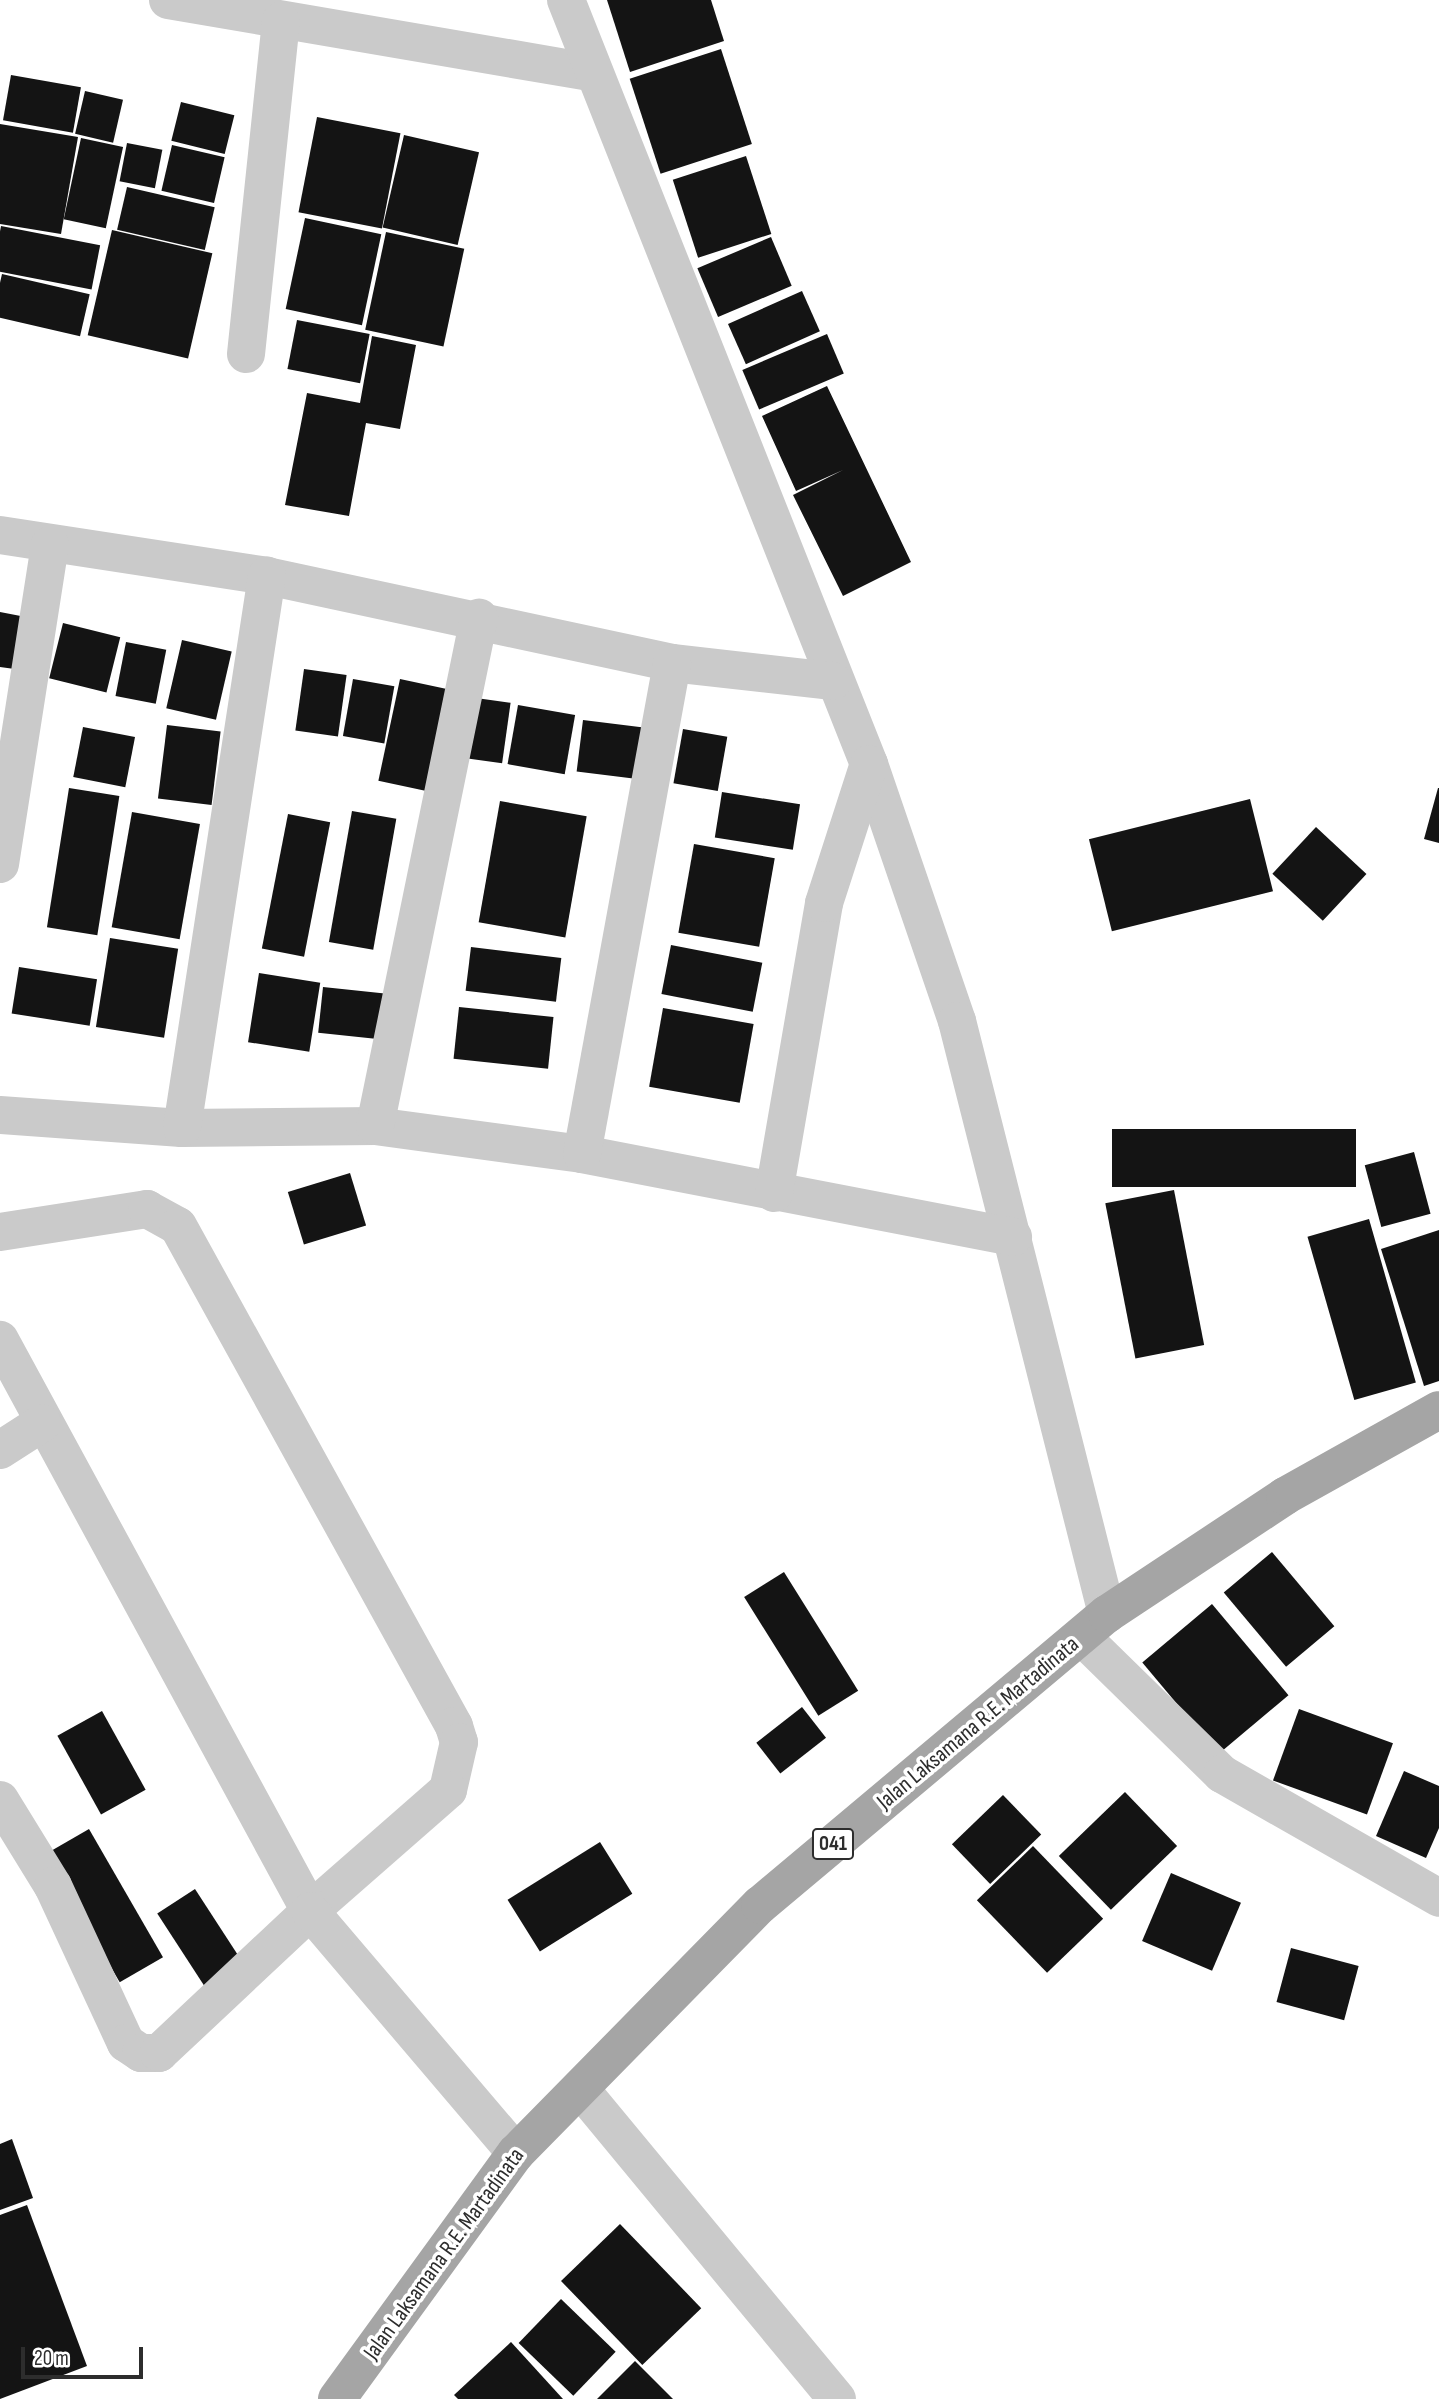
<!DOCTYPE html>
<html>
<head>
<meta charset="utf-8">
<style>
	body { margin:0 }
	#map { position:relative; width:1439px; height:2399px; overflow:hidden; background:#fff; font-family:"Sofia Sans Condensed",sans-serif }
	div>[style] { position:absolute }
	.building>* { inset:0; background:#141414; transform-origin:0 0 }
	.minor>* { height:38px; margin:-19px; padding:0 19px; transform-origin:19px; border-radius:19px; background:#cacaca }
	.major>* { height:38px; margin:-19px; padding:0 19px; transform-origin:19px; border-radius:19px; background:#a5a5a5 }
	span { translate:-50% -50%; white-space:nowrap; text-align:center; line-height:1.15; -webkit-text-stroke:7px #fff; paint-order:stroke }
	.shield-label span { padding:2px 5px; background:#fff; border:2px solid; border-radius:5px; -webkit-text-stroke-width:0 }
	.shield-label { font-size:21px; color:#2d2d2d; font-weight:700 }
	.street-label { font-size:23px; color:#2d2d2d }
	.scale { position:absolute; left:21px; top:2347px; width:122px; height:32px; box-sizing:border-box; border:4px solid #2d2d2d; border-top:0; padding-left:9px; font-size:21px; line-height:24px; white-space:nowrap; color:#2d2d2d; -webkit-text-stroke:5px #fff; paint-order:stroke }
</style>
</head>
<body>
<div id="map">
	<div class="building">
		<i style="clip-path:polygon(607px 0,711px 0,724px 41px,630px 72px)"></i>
		<i style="left:721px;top:49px;width:100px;height:96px;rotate:72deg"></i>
		<i style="left:11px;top:75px;width:71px;height:46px;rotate:10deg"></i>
		<i style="left:85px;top:91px;width:39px;height:44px;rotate:13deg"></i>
		<i style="left:181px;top:102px;width:55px;height:40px;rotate:14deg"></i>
		<i style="left:317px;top:117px;width:85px;height:97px;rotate:11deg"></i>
		<i style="clip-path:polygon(0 124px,78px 137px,61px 234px,0 224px)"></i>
		<i style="left:404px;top:135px;width:77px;height:95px;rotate:13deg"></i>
		<i style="left:81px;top:138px;width:43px;height:83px;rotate:12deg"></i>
		<i style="left:127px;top:143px;width:36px;height:39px;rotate:11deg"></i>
		<i style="left:172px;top:145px;width:54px;height:47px;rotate:13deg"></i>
		<i style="left:746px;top:156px;width:82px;height:77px;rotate:72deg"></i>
		<i style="left:127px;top:187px;width:90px;height:44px;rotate:13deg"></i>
		<i style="left:305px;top:218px;width:78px;height:93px;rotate:12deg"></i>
		<i style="left:1px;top:226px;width:101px;height:45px;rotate:11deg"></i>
		<i style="left:112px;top:230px;width:103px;height:108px;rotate:13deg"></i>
		<i style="left:386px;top:232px;width:80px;height:100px;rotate:12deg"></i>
		<i style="left:771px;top:237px;width:53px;height:80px;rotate:67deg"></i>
		<i style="left:2px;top:274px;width:90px;height:43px;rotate:13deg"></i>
		<i style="left:802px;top:291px;width:44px;height:81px;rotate:66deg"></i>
		<i style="left:297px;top:320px;width:74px;height:50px;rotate:11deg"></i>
		<i style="left:827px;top:334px;width:43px;height:92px;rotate:67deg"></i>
		<i style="clip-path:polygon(372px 336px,416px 345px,400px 429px,366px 423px,349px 516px,285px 505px,307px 393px,360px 403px)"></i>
		<i style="clip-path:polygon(827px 386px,911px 562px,843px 596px,793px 495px,843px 470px,796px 491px,762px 416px)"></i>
		<i style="clip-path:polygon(0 612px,31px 618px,22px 670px,0 667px)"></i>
		<i style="left:63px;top:623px;width:59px;height:57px;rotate:14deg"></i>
		<i style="left:182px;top:640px;width:51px;height:70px;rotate:13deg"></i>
		<i style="left:126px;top:642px;width:41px;height:55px;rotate:11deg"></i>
		<i style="left:304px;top:669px;width:43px;height:62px;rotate:8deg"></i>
		<i style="left:353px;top:679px;width:42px;height:58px;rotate:10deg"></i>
		<i style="left:400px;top:679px;width:61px;height:104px;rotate:12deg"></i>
		<i style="left:469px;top:697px;width:42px;height:61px;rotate:8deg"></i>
		<i style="left:518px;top:705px;width:58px;height:60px;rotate:10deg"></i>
		<i style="left:583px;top:720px;width:61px;height:52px;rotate:7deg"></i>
		<i style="left:167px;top:725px;width:54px;height:74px;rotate:7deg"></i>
		<i style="left:83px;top:727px;width:53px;height:51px;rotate:11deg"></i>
		<i style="left:683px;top:729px;width:45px;height:55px;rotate:10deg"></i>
		<i style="left:69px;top:788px;width:51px;height:141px;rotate:9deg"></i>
		<i style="clip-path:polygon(1438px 788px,1439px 788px,1439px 843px,1424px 839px)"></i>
		<i style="left:722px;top:792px;width:79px;height:46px;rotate:9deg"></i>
		<i style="left:1250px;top:799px;width:95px;height:166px;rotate:76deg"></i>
		<i style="left:500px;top:801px;width:88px;height:123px;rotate:10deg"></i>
		<i style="left:352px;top:811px;width:45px;height:133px;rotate:10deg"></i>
		<i style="left:132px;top:812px;width:69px;height:117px;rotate:10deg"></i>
		<i style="left:288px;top:814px;width:43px;height:137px;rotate:11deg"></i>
		<i style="left:1316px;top:827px;width:69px;height:64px;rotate:43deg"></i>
		<i style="left:694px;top:844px;width:82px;height:90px;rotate:10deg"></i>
		<i style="left:110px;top:938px;width:69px;height:90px;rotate:9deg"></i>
		<i style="left:671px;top:945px;width:93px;height:50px;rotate:11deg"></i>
		<i style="left:471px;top:947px;width:91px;height:44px;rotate:7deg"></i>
		<i style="left:19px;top:967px;width:79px;height:47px;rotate:9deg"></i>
		<i style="left:259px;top:973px;width:62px;height:70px;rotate:9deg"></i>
		<i style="left:323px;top:987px;width:62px;height:46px;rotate:6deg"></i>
		<i style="left:459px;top:1007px;width:95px;height:52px;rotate:6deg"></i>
		<i style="left:663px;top:1008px;width:92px;height:80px;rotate:10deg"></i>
		<i style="left:1356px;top:1129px;width:58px;height:244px;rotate:90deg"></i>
		<i style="left:1414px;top:1152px;width:64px;height:51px;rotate:75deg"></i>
		<i style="left:350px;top:1173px;width:55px;height:65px;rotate:73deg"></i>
		<i style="left:1174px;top:1190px;width:158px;height:70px;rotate:79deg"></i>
		<i style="left:1369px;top:1219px;width:170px;height:64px;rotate:74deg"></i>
		<i style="clip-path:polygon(1439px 1230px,1439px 1381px,1424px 1386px,1381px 1249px)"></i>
		<i style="left:1272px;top:1552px;width:97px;height:63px;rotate:50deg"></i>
		<i style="left:784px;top:1572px;width:140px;height:47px;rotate:58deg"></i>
		<i style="left:1212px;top:1604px;width:119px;height:91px;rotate:50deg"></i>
		<i style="left:802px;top:1707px;width:39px;height:58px;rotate:52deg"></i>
		<i style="left:1299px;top:1709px;width:100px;height:76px;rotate:20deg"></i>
		<i style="left:102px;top:1711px;width:90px;height:51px;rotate:61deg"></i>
		<i style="clip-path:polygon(1404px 1771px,1439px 1786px,1439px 1828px,1426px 1858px,1376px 1836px)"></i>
		<i style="left:1125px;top:1792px;width:75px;height:92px;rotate:46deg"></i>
		<i style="left:1003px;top:1795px;width:55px;height:71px;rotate:46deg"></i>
		<i style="left:89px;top:1829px;width:148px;height:50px;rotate:60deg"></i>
		<i style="left:600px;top:1842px;width:61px;height:109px;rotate:58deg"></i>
		<i style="left:1033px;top:1846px;width:101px;height:78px;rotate:46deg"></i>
		<i style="left:1171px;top:1873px;width:76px;height:74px;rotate:23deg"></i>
		<i style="left:195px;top:1889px;width:88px;height:45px;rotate:57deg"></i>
		<i style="left:1291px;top:1948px;width:70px;height:56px;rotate:15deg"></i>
		<i style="clip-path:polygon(12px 2139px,33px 2198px,0 2210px,0 2144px)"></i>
		<i style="clip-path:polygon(27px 2205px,87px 2366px,0 2399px,0 2215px)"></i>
		<i style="left:620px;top:2224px;width:117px;height:82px;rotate:46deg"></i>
		<i style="left:561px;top:2299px;width:76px;height:61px;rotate:44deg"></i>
		<i style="clip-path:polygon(511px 2342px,563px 2399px,458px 2399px,454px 2395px)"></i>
		<i style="clip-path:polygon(635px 2361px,673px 2399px,597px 2399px)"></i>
	</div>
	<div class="minor">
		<i style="left:168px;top:0;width:428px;rotate:9.7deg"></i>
		<i style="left:566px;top:0;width:822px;rotate:68.37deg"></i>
		<i style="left:869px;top:764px;width:272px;rotate:71.1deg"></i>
		<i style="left:957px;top:1021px;width:612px;rotate:75.8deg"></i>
		<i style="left:246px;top:354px;width:335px;rotate:-84deg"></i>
		<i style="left:0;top:535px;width:270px;rotate:8.7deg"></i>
		<i style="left:267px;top:576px;width:414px;rotate:12.1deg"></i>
		<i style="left:672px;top:663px;width:162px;rotate:6.4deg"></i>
		<i style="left:0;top:864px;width:323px;rotate:-81.1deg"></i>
		<i style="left:0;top:1115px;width:182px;rotate:4.1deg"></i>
		<i style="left:182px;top:1128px;width:193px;rotate:-0.6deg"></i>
		<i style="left:375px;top:1126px;width:209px;rotate:7.7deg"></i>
		<i style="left:582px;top:1154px;width:439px;rotate:10.9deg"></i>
		<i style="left:375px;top:1126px;width:519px;rotate:-78.43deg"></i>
		<i style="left:182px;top:1128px;width:559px;rotate:-81.25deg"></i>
		<i style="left:582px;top:1154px;width:499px;rotate:-79.6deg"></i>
		<i style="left:774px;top:1193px;width:294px;rotate:-80.2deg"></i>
		<i style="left:824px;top:903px;width:146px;rotate:-72.1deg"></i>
		<i style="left:0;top:1232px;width:149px;rotate:-8.9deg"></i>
		<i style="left:147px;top:1209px;width:35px;rotate:29deg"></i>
		<i style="left:178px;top:1226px;width:571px;rotate:61.1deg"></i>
		<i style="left:454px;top:1726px;width:17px;rotate:73deg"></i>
		<i style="left:459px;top:1742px;width:49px;rotate:102.9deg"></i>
		<i style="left:448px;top:1790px;width:184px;rotate:138.8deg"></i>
		<i style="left:310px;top:1911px;width:650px;rotate:-118.5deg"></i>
		<i style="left:0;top:1450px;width:50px;rotate:-32.7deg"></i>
		<i style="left:1082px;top:1637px;width:196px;rotate:44.4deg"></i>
		<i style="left:1222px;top:1774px;width:250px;rotate:29.7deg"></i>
		<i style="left:0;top:1800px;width:101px;rotate:58.4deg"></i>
		<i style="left:53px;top:1886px;width:173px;rotate:65.1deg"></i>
		<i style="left:126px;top:2043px;width:18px;rotate:34deg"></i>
		<i style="left:141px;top:2053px;width:18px"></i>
		<i style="left:159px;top:2053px;width:207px;rotate:-43.2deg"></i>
		<i style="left:310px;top:1911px;width:318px;rotate:49.6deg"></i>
		<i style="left:582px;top:2091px;width:400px;rotate:50.4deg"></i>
	</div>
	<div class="major">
		<i style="left:337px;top:2399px;width:304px;rotate:-54deg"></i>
		<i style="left:516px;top:2153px;width:348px;rotate:-45.5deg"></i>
		<i style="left:760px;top:1905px;width:453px;rotate:-40deg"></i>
		<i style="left:1107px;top:1614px;width:214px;rotate:-33.5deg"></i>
		<i style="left:1285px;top:1496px;width:176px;rotate:-29.2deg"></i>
	</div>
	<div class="shield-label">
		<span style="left:833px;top:1844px">041</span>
	</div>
	<div class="street-label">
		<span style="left:978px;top:1723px;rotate:-40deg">Jalan Laksamana R.E. Martadinata</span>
		<span style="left:444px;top:2254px;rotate:-54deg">Jalan Laksamana R.E. Martadinata</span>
	</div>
	<div class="scale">20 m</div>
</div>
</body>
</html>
